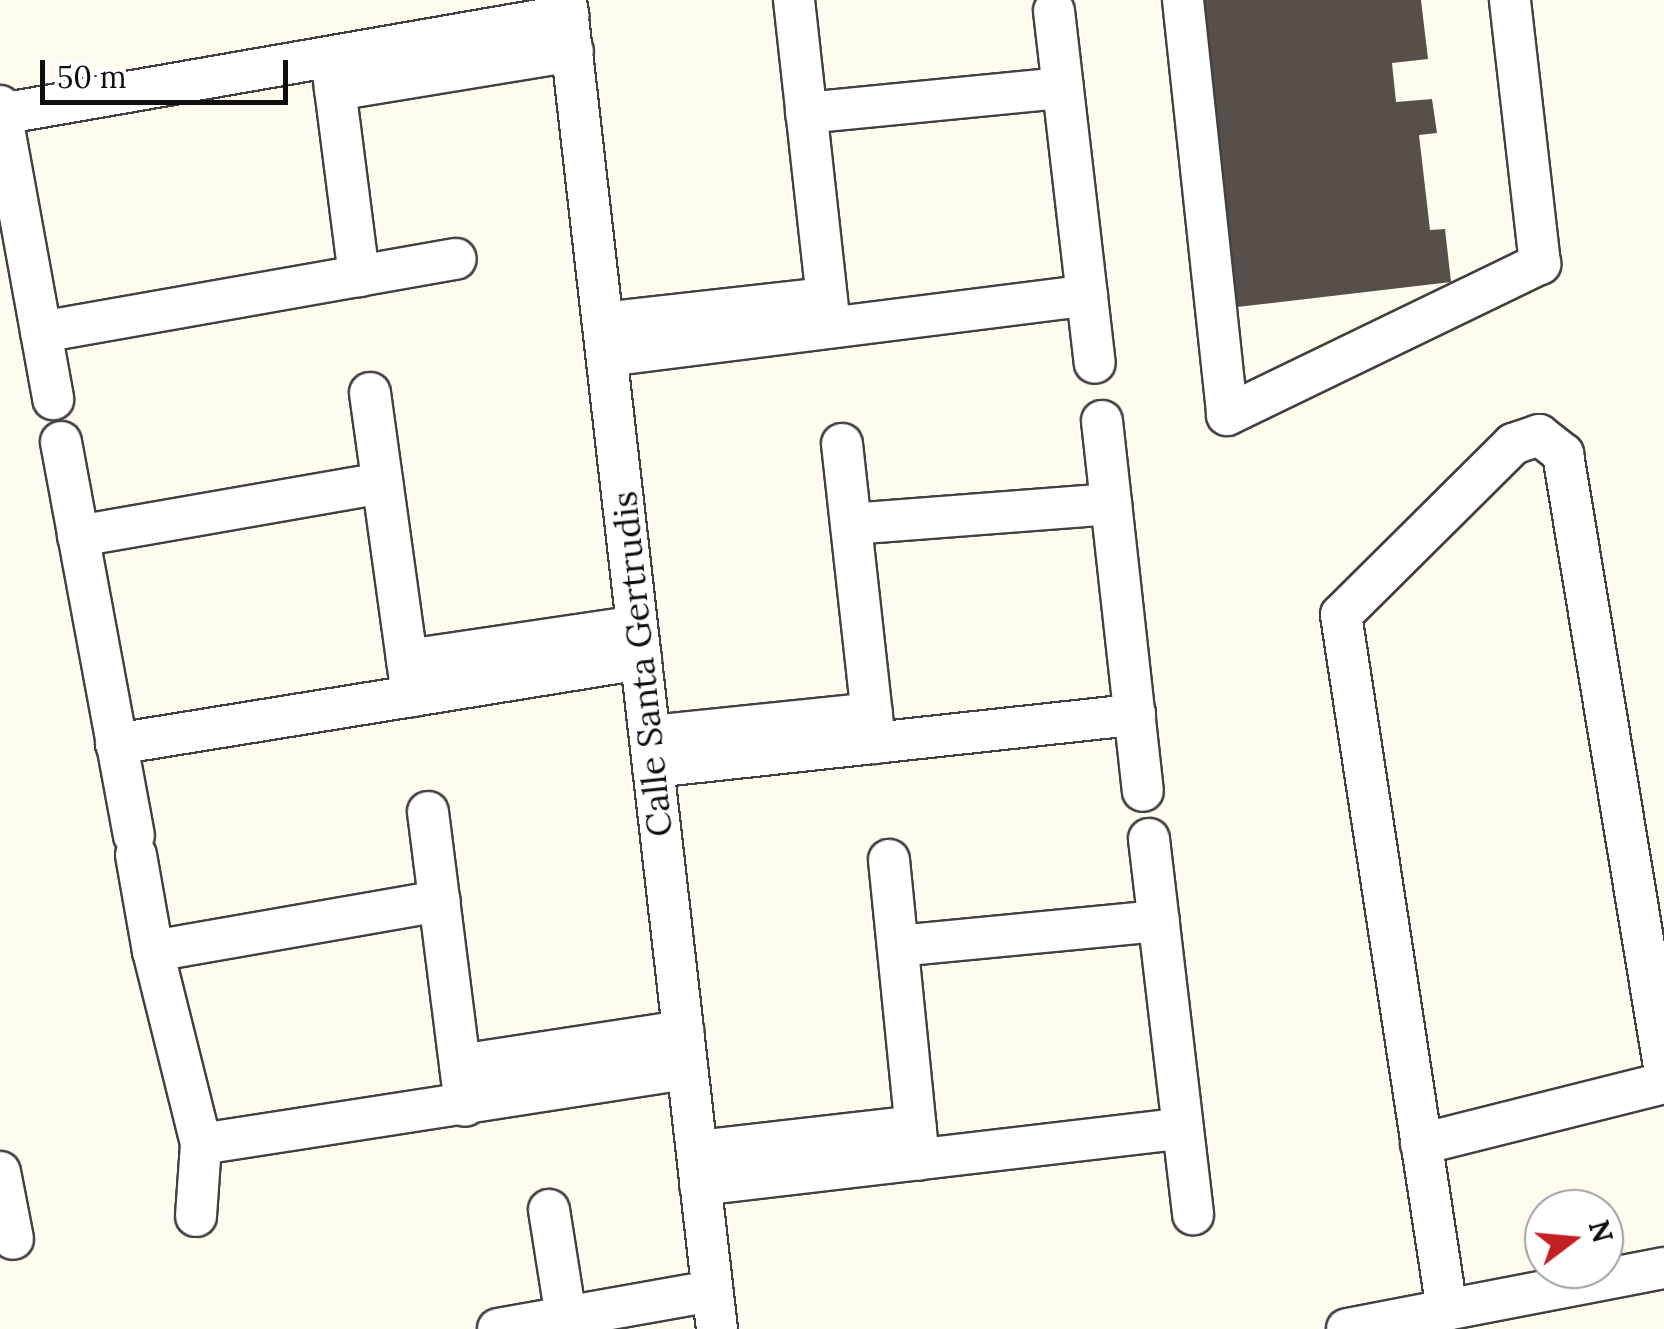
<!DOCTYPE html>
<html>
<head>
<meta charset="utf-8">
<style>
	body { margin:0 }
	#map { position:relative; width:1664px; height:1329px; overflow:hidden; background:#fffcef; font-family:Lora,serif }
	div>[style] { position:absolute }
	.building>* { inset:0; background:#574f4a }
	.roads { filter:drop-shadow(2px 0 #414141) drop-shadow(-2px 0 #414141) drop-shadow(0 2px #414141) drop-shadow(0 -2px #414141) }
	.minor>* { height:40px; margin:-20px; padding:0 20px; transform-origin:20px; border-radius:20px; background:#fff }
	span { translate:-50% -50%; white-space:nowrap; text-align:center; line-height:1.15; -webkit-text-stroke:10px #fff; paint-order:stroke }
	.street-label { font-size:35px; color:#0e0e0e }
	.north { position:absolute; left:1524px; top:1189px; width:100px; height:100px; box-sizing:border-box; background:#fff; border:2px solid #9f9f9f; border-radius:50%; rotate:74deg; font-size:28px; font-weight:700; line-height:40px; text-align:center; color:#0e0e0e }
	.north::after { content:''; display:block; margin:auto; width:35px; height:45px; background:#c32023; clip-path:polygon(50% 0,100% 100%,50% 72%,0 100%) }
	.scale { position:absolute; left:40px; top:60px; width:248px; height:45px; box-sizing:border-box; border:5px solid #0e0e0e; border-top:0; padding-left:12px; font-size:30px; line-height:35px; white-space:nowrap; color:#0e0e0e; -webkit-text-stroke:8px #fff; paint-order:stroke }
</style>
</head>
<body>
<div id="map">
	<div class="building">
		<i style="clip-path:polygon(1201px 0,1421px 0,1428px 59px,1392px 63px,1396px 102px,1432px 99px,1437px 133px,1419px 135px,1430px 230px,1445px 229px,1451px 282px,1237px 307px)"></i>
	</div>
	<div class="roads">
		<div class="minor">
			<i style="left:566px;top:0;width:1338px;rotate:83.52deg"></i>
			<i style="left:794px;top:0;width:329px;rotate:83.7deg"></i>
			<i style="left:1183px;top:0;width:417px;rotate:83.9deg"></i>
			<i style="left:1227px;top:415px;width:348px;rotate:-25.8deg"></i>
			<i style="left:1540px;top:264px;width:266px;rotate:-96.5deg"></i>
			<i style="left:1054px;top:11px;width:354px;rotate:83.4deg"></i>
			<i style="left:332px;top:65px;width:213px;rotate:82.7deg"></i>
			<i style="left:335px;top:90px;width:241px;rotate:-9.3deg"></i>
			<i style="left:0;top:106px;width:298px;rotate:79.7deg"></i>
			<i style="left:806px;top:113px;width:258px;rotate:-5.6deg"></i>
			<i style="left:1px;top:114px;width:576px;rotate:-9.9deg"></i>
			<i style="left:603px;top:323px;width:225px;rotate:-6.4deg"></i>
			<i style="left:41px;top:332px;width:421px;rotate:-10deg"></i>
			<i style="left:607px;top:356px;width:484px;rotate:-7.2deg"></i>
			<i style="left:370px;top:393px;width:306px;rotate:82.1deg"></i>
			<i style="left:1102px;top:421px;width:372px;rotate:83.7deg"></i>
			<i style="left:61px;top:442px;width:400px;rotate:79.5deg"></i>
			<i style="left:842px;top:444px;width:301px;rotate:83.7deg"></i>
			<i style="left:851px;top:524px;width:261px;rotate:-4.4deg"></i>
			<i style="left:78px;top:536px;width:309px;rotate:-9.9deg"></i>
			<i style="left:407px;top:660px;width:232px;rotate:-8.4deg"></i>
			<i style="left:650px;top:736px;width:223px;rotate:-5.9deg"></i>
			<i style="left:116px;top:744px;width:532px;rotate:-9.2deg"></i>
			<i style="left:653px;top:767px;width:485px;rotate:-6.2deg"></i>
			<i style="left:428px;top:812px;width:296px;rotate:82.8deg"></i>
			<i style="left:1149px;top:839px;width:378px;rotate:83.3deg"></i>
			<i style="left:136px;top:855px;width:97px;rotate:80deg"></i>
			<i style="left:153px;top:951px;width:199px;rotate:76deg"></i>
			<i style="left:201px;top:1144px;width:492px;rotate:-8.8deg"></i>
			<i style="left:889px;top:860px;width:301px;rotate:84.3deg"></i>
			<i style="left:898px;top:946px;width:262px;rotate:-5.5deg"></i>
			<i style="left:153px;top:951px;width:291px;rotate:-9.9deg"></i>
			<i style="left:460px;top:1065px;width:226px;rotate:-8.7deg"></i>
			<i style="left:1421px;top:1144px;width:251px;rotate:-14.1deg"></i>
			<i style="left:697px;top:1151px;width:220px;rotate:-6.5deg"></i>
			<i style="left:0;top:1172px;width:68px;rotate:79deg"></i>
			<i style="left:700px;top:1185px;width:486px;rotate:-6.7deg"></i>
			<i style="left:549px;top:1210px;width:108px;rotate:81deg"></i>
			<i style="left:196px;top:1216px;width:72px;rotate:-86deg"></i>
			<i style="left:1447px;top:1310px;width:703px;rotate:-98.67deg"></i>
			<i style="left:1341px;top:615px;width:243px;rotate:-44.8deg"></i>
			<i style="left:1513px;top:444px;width:28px;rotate:-19deg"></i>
			<i style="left:1539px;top:435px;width:31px;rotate:38deg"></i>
			<i style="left:1563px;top:454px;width:621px;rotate:80.64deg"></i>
			<i style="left:498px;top:1329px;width:217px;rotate:-10.1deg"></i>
			<i style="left:1347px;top:1329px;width:323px;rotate:-10.9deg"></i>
		</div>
	</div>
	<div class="street-label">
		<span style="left:642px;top:664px;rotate:-96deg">Calle Santa Gertrudis</span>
	</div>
	<div class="north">N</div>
	<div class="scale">50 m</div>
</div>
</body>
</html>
